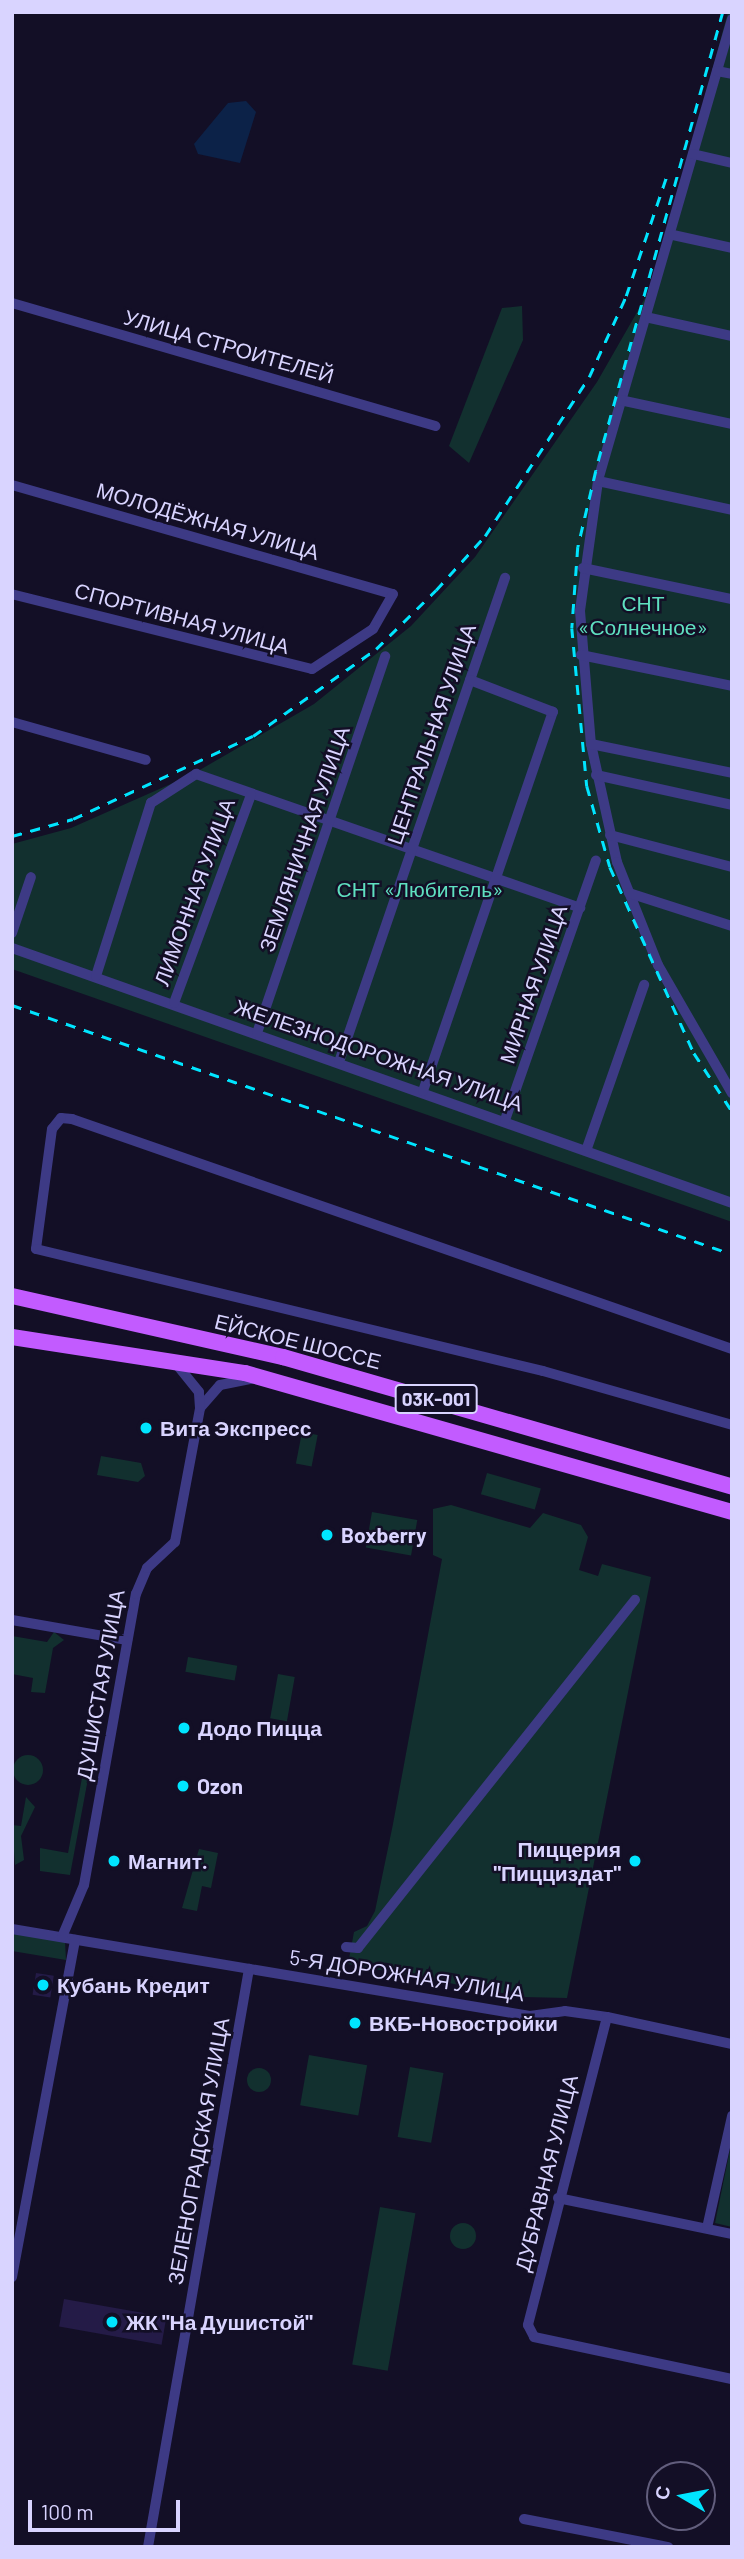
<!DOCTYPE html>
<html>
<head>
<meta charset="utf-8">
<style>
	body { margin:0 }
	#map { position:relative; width:744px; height:2559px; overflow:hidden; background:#130f26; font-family:Barlow,sans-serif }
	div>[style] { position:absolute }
	.green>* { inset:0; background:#12302f; transform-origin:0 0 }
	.round { border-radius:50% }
	.water>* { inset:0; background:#0c2248 }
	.building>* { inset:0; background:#241b47; transform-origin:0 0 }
	.street>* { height:10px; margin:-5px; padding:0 5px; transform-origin:5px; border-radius:5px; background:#3d3a85 }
	.primary>* { height:16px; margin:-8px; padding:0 8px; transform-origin:8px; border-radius:8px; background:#c25bff }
	.rail>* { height:2.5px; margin-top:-1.25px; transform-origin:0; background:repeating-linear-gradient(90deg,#00e5ff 0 10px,transparent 0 19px) }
	.dots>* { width:19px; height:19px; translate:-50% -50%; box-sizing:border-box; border:4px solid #130f26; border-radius:50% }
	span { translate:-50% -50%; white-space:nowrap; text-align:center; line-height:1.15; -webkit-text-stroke:5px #130f26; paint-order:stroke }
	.shield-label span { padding:2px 5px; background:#130f26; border:2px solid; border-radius:5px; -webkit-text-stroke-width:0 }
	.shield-label { font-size:19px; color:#d9d4ff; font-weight:700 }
	.street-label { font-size:21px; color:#d9d4ff }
	.park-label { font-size:21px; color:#5fe0c0 }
	.poi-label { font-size:21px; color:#d9d4ff; font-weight:700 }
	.left { translate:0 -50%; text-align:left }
	.right { translate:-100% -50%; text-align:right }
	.frame { position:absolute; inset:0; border:14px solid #d9d4ff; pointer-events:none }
	.north { position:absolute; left:646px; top:2461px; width:70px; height:70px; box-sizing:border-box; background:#130f26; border:2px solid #625e7d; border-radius:50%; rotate:280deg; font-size:19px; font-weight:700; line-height:28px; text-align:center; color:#d9d4ff }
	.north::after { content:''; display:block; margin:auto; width:24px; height:32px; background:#00e5ff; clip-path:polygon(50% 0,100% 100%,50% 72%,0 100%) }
	.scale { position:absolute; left:28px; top:2500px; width:152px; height:32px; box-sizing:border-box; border:4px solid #d9d4ff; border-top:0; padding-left:9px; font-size:21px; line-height:24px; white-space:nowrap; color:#d9d4ff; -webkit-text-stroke:5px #130f26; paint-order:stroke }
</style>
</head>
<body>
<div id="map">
	<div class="green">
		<i style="clip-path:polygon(728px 12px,732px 12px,732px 1222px,12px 969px,12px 844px,71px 828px,191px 775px,314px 704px,411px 626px,475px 557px,597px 382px,656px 279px)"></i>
		<i style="clip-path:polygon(522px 306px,523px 340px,469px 463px,449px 446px,502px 308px)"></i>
		<i style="left:302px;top:1432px;width:16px;height:32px;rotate:11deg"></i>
		<i style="clip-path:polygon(101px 1456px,141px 1463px,145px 1476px,138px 1482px,97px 1475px)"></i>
		<i style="left:487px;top:1473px;width:56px;height:22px;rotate:16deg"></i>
		<i style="clip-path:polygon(451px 1505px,530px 1528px,543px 1513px,581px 1525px,588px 1537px,579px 1570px,598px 1576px,602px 1564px,651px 1577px,567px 1998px,523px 1997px,348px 1964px,354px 1932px,367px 1926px,375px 1911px,393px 1824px,442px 1559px,433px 1555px,433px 1509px)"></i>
		<i style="left:372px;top:1512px;width:46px;height:36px;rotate:10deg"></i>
		<i style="clip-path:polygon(54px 1632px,64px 1640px,53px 1648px,45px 1693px,31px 1692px,33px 1678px,12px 1674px,12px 1636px,47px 1642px)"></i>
		<i style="left:188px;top:1657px;width:50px;height:15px;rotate:10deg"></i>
		<i style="left:278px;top:1674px;width:17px;height:45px;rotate:10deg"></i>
		<i class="round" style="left:13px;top:1755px;width:30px;height:30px"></i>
		<i style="clip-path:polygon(84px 1767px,90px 1768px,70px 1875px,40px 1871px,40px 1848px,68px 1853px)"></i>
		<i style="clip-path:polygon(26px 1797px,35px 1807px,21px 1836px,24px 1860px,15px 1865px,12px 1825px,21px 1826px)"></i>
		<i style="clip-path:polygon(199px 1849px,218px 1853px,211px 1888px,202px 1886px,197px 1911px,182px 1908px)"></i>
		<i style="clip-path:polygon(12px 1932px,65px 1942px,66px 1960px,12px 1951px)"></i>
		<i style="left:309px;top:2055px;width:59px;height:51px;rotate:10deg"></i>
		<i style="left:410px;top:2067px;width:34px;height:71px;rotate:10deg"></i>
		<i class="round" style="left:247px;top:2068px;width:24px;height:24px"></i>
		<i style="clip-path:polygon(732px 2140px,732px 2227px,715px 2223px)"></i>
		<i style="left:380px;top:2207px;width:36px;height:160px;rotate:10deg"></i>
		<i class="round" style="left:450px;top:2223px;width:26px;height:26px"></i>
	</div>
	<div class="water">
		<i style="clip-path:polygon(246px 101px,256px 112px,240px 163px,198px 154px,194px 144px,228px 103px)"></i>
	</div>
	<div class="building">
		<i style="left:36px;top:1973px;width:18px;height:22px;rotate:9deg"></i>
		<i style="left:64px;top:2299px;width:104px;height:28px;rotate:10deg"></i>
	</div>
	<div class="street">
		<i style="left:732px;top:19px;width:481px;rotate:106.2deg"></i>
		<i style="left:598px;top:481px;width:131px;rotate:97.9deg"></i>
		<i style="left:580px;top:611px;width:133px;rotate:85.3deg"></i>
		<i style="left:591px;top:744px;width:121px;rotate:77.6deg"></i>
		<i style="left:617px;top:862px;width:111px;rotate:68.3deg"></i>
		<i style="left:658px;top:965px;width:148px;rotate:60deg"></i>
		<i style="left:717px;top:71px;width:15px;rotate:11deg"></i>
		<i style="left:693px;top:154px;width:40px;rotate:13deg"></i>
		<i style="left:673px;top:235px;width:60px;rotate:12.4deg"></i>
		<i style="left:12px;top:303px;width:441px;rotate:16.2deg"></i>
		<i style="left:650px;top:318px;width:84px;rotate:12.4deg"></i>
		<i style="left:620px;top:400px;width:115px;rotate:12.1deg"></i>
		<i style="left:598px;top:481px;width:137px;rotate:12.2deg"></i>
		<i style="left:12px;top:485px;width:396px;rotate:16deg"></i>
		<i style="left:393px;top:594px;width:40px;rotate:119.7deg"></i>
		<i style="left:373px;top:629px;width:73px;rotate:146.7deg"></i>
		<i style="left:312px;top:669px;width:309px;rotate:-166deg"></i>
		<i style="left:583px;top:568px;width:152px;rotate:11.8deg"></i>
		<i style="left:581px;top:655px;width:154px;rotate:11.6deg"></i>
		<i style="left:12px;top:722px;width:139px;rotate:15.8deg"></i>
		<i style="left:591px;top:744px;width:144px;rotate:11.6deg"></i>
		<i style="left:596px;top:775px;width:139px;rotate:12.4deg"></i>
		<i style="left:610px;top:835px;width:126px;rotate:14.7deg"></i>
		<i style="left:629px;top:893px;width:108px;rotate:17.8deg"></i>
		<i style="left:12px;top:933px;width:59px;rotate:-71.3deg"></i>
		<i style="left:12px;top:948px;width:764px;rotate:19.5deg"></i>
		<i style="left:96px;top:976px;width:182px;rotate:-72.4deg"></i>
		<i style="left:151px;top:803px;width:54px;rotate:-32.8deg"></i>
		<i style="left:196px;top:774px;width:407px;rotate:19.2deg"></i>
		<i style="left:174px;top:1003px;width:222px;rotate:-69.7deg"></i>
		<i style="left:257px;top:1033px;width:398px;rotate:-71.2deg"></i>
		<i style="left:339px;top:1062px;width:512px;rotate:-71.07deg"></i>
		<i style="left:423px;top:1091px;width:401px;rotate:-71.1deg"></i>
		<i style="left:553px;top:712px;width:89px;rotate:-158.9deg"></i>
		<i style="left:505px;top:1120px;width:275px;rotate:-70.7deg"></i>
		<i style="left:587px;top:1148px;width:173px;rotate:-70.7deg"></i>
		<i style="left:732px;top:1349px;width:699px;rotate:-160.79deg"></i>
		<i style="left:72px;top:1119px;width:11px;rotate:-175deg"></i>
		<i style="left:61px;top:1118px;width:14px;rotate:129deg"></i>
		<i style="left:52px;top:1129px;width:121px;rotate:97.6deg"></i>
		<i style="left:36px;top:1249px;width:521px;rotate:13.53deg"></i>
		<i style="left:543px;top:1371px;width:197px;rotate:15.9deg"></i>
		<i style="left:200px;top:1408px;width:30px;rotate:-49deg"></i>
		<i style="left:220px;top:1385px;width:33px;rotate:-11deg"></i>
		<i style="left:12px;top:1620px;width:117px;rotate:9.9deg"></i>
		<i style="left:12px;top:1929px;width:525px;rotate:9.53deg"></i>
		<i style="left:530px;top:2016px;width:35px;rotate:-8deg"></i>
		<i style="left:565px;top:2011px;width:42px;rotate:8.1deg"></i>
		<i style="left:607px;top:2017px;width:128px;rotate:12.2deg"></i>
		<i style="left:62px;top:1937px;width:56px;rotate:-67.1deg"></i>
		<i style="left:84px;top:1885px;width:296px;rotate:-79.9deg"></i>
		<i style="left:136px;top:1594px;width:28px;rotate:-67deg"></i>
		<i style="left:147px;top:1568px;width:38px;rotate:-43deg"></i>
		<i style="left:175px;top:1542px;width:136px;rotate:-79.4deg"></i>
		<i style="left:200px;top:1408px;width:16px;rotate:-94deg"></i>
		<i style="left:199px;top:1392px;width:40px;rotate:-129deg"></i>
		<i style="left:346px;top:1947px;width:12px;rotate:5deg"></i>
		<i style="left:358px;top:1948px;width:445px;rotate:-51.5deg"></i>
		<i style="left:607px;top:2017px;width:318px;rotate:104.4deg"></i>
		<i style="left:528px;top:2325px;width:13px;rotate:63deg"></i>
		<i style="left:534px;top:2337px;width:202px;rotate:12deg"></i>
		<i style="left:558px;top:2198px;width:178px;rotate:11.7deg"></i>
		<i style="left:707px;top:2228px;width:115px;rotate:-77.4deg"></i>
		<i style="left:12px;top:2277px;width:343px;rotate:-79.4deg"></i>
		<i style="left:524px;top:2519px;width:147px;rotate:11deg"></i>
		<i style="left:148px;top:2547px;width:587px;rotate:-80.09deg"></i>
	</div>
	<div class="primary">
		<i style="left:12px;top:1296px;width:278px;rotate:12.7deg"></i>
		<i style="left:283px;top:1357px;width:467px;rotate:16.1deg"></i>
		<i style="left:12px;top:1337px;width:236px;rotate:8.8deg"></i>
		<i style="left:245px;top:1373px;width:506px;rotate:15.93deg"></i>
	</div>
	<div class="rail">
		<i style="left:723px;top:12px;width:476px;rotate:105.5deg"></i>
		<i style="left:596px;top:471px;width:78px;rotate:103.3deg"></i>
		<i style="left:578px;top:547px;width:81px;rotate:94.2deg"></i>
		<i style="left:572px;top:628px;width:159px;rotate:84.6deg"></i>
		<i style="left:587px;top:786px;width:84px;rotate:74.1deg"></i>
		<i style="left:610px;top:867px;width:204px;rotate:65.7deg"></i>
		<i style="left:694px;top:1053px;width:69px;rotate:56.8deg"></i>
		<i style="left:12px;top:836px;width:63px;rotate:-15.6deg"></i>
		<i style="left:73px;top:819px;width:198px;rotate:-24.8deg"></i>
		<i style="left:253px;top:736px;width:151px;rotate:-35.3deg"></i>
		<i style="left:376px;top:649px;width:84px;rotate:-44.5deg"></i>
		<i style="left:436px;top:590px;width:73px;rotate:-47.8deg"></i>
		<i style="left:485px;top:536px;width:190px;rotate:-56.8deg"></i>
		<i style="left:589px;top:377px;width:89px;rotate:-65.4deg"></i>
		<i style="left:626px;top:296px;width:125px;rotate:-71.3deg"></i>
		<i style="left:12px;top:1005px;width:762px;rotate:19.08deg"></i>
	</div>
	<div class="dots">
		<i style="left:146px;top:1428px;background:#00e5ff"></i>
		<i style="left:327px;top:1535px;background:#00e5ff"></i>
		<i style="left:184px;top:1728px;background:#00e5ff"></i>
		<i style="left:183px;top:1786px;background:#00e5ff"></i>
		<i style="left:114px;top:1861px;background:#00e5ff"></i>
		<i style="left:635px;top:1861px;background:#00e5ff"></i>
		<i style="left:43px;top:1985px;background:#00e5ff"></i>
		<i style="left:355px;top:2023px;background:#00e5ff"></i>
		<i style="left:112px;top:2322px;background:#00e5ff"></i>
	</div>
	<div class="shield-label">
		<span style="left:436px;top:1399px">03К-001</span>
	</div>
	<div class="street-label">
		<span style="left:229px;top:346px;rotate:16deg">УЛИЦА СТРОИТЕЛЕЙ</span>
		<span style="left:208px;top:521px;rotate:16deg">МОЛОДЁЖНАЯ УЛИЦА</span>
		<span style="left:182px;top:618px;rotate:15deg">СПОРТИВНАЯ УЛИЦА</span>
		<span style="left:431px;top:734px;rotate:-71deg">ЦЕНТРАЛЬНАЯ УЛИЦА</span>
		<span style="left:304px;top:839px;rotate:-71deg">ЗЕМЛЯНИЧНАЯ УЛИЦА</span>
		<span style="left:194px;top:892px;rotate:-70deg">ЛИМОННАЯ УЛИЦА</span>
		<span style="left:533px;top:984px;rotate:-71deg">МИРНАЯ УЛИЦА</span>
		<span style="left:379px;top:1055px;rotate:19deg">ЖЕЛЕЗНОДОРОЖНАЯ УЛИЦА</span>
		<span style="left:298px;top:1341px;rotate:14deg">ЕЙСКОЕ ШОССЕ</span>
		<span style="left:100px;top:1685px;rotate:-80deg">ДУШИСТАЯ УЛИЦА</span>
		<span style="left:407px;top:1975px;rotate:9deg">5-Я ДОРОЖНАЯ УЛИЦА</span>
		<span style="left:198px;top:2151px;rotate:-80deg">ЗЕЛЕНОГРАДСКАЯ УЛИЦА</span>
		<span style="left:546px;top:2173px;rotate:-76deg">ДУБРАВНАЯ УЛИЦА</span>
	</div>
	<div class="park-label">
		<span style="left:643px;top:615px">СНТ<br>«Солнечное»</span>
		<span style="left:420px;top:889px">СНТ «Любитель»</span>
	</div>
	<div class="poi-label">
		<span class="left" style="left:160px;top:1428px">Вита Экспресс</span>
		<span class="left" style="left:341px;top:1535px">Boxberry</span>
		<span class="left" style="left:198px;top:1728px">Додо Пицца</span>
		<span class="left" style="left:197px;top:1786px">Ozon</span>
		<span class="right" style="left:621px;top:1861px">Пиццерия<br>"Пицциздат"</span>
		<span class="left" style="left:128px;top:1861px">Магнит.</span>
		<span class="left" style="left:57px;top:1985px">Кубань Кредит</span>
		<span class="left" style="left:369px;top:2023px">ВКБ-Новостройки</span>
		<span class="left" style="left:126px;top:2322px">ЖК "На Душистой"</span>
	</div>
	<div class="frame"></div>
	<div class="north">С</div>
	<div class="scale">100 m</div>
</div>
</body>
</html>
